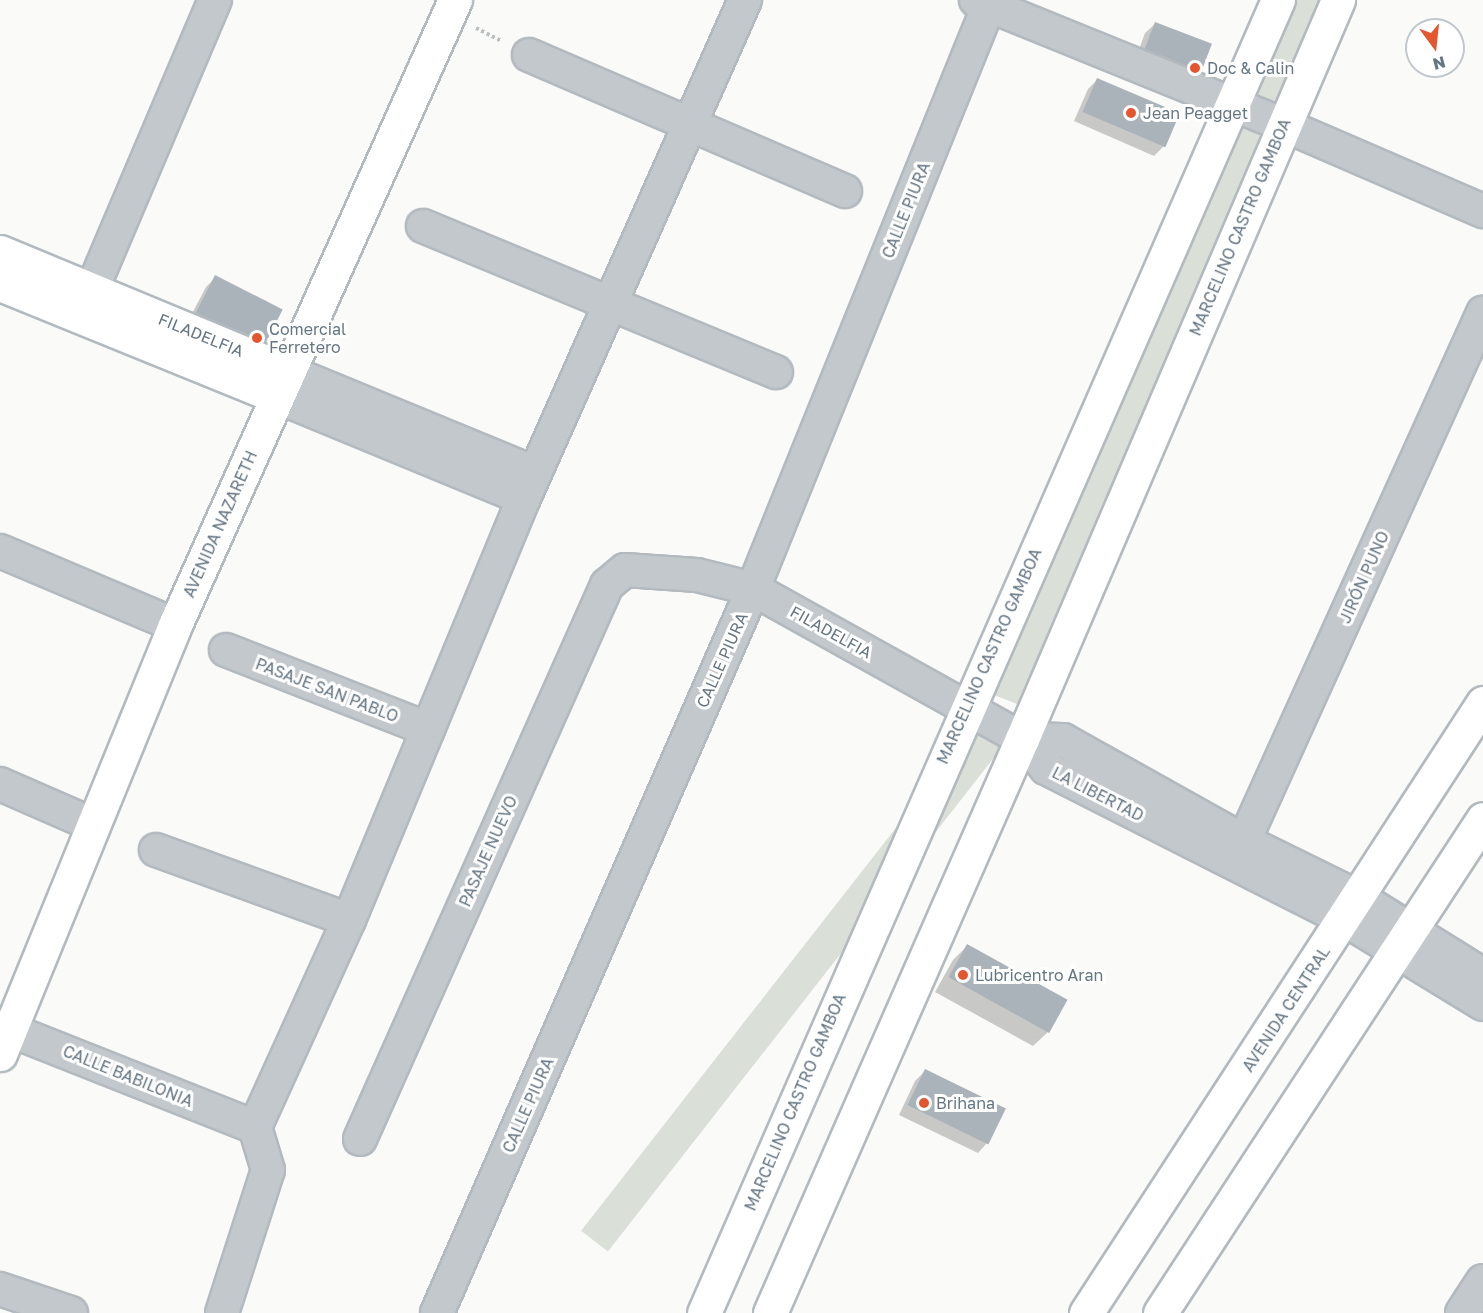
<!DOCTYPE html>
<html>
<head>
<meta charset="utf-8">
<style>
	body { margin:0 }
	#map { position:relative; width:1483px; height:1313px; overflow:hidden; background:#fafaf8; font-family:"Golos Text",sans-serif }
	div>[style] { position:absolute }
	.green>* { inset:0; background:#dadfd7; transform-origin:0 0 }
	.shadow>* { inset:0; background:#0003 }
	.building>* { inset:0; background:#aab3b9; transform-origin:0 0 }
	.path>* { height:4px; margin-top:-2px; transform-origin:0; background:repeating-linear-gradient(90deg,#bbbfc2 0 3px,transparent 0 6px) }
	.roads { filter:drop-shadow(2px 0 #b3babf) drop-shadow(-2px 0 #b3babf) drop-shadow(0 2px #b3babf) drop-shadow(0 -2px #b3babf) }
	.street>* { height:32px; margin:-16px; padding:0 16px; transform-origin:16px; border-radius:16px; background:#c3c8cc }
	.secondary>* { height:33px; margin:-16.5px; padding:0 16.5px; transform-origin:16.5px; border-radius:16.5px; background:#fff }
	.dots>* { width:16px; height:16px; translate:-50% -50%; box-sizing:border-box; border:3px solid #fff; border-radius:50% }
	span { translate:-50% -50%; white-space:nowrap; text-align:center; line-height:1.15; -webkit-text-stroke:6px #fff; paint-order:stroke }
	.poi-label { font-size:16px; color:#657683 }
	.left { translate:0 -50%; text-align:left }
	.street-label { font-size:16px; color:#657683 }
	.north { position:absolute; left:1405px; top:18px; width:60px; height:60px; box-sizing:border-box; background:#fff; border:2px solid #c1c8cd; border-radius:50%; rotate:165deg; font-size:16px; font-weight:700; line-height:24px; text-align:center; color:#657683 }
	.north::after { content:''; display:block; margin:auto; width:21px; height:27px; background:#e4572e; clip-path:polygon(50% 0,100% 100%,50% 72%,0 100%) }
</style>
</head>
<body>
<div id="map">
	<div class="green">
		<i style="clip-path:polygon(1285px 0,1326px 0,1280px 106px,1250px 100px)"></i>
		<i style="clip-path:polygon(1232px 120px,1267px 127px,1028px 700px,1017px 704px,994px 695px,988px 681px)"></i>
		<i style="left:977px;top:724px;width:34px;height:643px;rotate:38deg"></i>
	</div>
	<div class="shadow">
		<i style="clip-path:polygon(1155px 24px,1210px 44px,1133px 66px,1145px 33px)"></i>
		<i style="clip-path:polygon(1098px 79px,1164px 146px,1154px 156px,1074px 121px,1088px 89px)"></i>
		<i style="clip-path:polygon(216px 277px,262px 346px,187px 323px,206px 287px)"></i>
		<i style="clip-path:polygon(967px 946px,1048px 1032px,1033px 1046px,935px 992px,953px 960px)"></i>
		<i style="clip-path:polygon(925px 1071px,987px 1143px,978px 1153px,899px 1115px,915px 1081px)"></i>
	</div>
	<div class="building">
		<i style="left:1155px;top:22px;width:61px;height:36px;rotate:21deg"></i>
		<i style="left:1097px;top:78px;width:90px;height:37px;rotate:23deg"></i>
		<i style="left:215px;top:275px;width:76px;height:42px;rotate:27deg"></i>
		<i style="left:967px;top:944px;width:115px;height:38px;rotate:29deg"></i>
		<i style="left:925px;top:1069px;width:90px;height:40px;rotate:26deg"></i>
	</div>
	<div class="path">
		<i style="left:476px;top:28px;width:28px;rotate:27deg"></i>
	</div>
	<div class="roads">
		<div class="street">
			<i style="left:976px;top:0;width:332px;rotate:22.1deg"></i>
			<i style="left:1284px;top:125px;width:217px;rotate:23.4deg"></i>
			<i style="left:529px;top:55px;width:344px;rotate:23.3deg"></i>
			<i style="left:423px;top:226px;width:382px;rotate:22.5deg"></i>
			<i style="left:82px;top:313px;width:340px;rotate:-67deg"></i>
			<i style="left:287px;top:371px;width:268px;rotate:22.4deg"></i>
			<i style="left:276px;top:396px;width:268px;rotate:22.4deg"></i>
			<i style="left:0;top:551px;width:190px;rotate:22.9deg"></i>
			<i style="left:226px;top:650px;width:217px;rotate:21.4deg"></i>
			<i style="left:1022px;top:739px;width:41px;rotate:1.4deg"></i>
			<i style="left:1063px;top:740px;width:207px;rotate:29.2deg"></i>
			<i style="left:1244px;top:841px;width:127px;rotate:26.2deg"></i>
			<i style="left:1358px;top:897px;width:147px;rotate:32deg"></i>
			<i style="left:0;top:784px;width:103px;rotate:23.6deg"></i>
			<i style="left:1244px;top:841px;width:580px;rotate:-65.65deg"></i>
			<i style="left:156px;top:850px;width:205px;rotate:19.9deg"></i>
			<i style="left:0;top:1026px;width:274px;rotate:21.6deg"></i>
			<i style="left:255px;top:1127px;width:227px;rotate:-65.6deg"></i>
			<i style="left:349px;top:920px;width:457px;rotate:-67.5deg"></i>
			<i style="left:524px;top:498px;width:545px;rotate:-66.07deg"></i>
			<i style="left:360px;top:1139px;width:607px;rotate:-65.97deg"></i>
			<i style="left:607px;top:585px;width:23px;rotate:-40deg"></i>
			<i style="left:625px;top:570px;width:72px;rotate:4deg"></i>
			<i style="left:697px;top:575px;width:58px;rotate:14deg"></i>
			<i style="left:753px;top:589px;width:308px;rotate:29.1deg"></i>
			<i style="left:1022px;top:739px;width:38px;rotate:50deg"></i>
			<i style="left:1046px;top:768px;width:334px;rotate:26.9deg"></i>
			<i style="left:1344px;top:919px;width:163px;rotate:31.4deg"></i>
			<i style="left:0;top:1289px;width:75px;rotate:18.7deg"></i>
			<i style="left:222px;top:1313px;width:150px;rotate:-72.2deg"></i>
			<i style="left:268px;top:1170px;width:45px;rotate:-106.8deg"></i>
			<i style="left:437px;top:1313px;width:790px;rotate:-66.42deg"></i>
			<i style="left:753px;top:589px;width:635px;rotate:-68deg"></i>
			<i style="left:1462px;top:1313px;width:38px;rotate:-57deg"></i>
		</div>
		<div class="secondary">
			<i style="left:0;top:252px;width:311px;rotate:22.5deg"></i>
			<i style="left:0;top:284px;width:298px;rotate:22.1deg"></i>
			<i style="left:0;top:1054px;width:463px;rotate:-67.8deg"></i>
			<i style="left:175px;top:625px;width:685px;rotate:-65.87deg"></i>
			<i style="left:704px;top:1313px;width:1433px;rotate:-66.39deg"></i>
			<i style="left:770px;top:1313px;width:627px;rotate:-66.3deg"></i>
			<i style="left:1022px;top:739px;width:804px;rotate:-66.85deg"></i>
			<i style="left:1086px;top:1313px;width:728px;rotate:-56.94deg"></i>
			<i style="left:1160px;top:1313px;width:590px;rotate:-56.82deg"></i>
		</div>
	</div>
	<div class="dots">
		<i style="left:1195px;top:68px;background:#e4572e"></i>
		<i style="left:1131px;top:113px;background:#e4572e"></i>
		<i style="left:257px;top:338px;background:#e4572e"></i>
		<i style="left:963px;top:975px;background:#e4572e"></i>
		<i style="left:924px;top:1103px;background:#e4572e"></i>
	</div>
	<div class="poi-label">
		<span class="left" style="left:1207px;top:68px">Doc &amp; Calin</span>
		<span class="left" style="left:1143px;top:113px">Jean Peagget</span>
		<span class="left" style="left:269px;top:338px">Comercial<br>Ferretero</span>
		<span class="left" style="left:975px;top:975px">Lubricentro Aran</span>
		<span class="left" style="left:936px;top:1103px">Brihana</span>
	</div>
	<div class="street-label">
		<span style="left:906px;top:210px;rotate:-68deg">CALLE PIURA</span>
		<span style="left:1240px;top:227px;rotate:-67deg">MARCELINO CASTRO GAMBOA</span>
		<span style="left:201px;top:335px;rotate:22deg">FILADELFIA</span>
		<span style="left:220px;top:524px;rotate:-66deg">AVENIDA NAZARETH</span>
		<span style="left:1364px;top:577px;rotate:-66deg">JIRÓN PUNO</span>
		<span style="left:831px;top:632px;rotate:29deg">FILADELFIA</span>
		<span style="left:989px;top:656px;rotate:-66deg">MARCELINO CASTRO GAMBOA</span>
		<span style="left:722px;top:660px;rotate:-66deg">CALLE PIURA</span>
		<span style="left:327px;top:690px;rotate:21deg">PASAJE SAN PABLO</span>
		<span style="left:1098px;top:794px;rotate:27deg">LA LIBERTAD</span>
		<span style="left:488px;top:851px;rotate:-66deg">PASAJE NUEVO</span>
		<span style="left:1286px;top:1009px;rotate:-57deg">AVENIDA CENTRAL</span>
		<span style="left:128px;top:1076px;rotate:22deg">CALLE BABILONIA</span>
		<span style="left:795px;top:1102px;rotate:-67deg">MARCELINO CASTRO GAMBOA</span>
		<span style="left:528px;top:1105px;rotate:-66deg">CALLE PIURA</span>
	</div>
	<div class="north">N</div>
</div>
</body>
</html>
